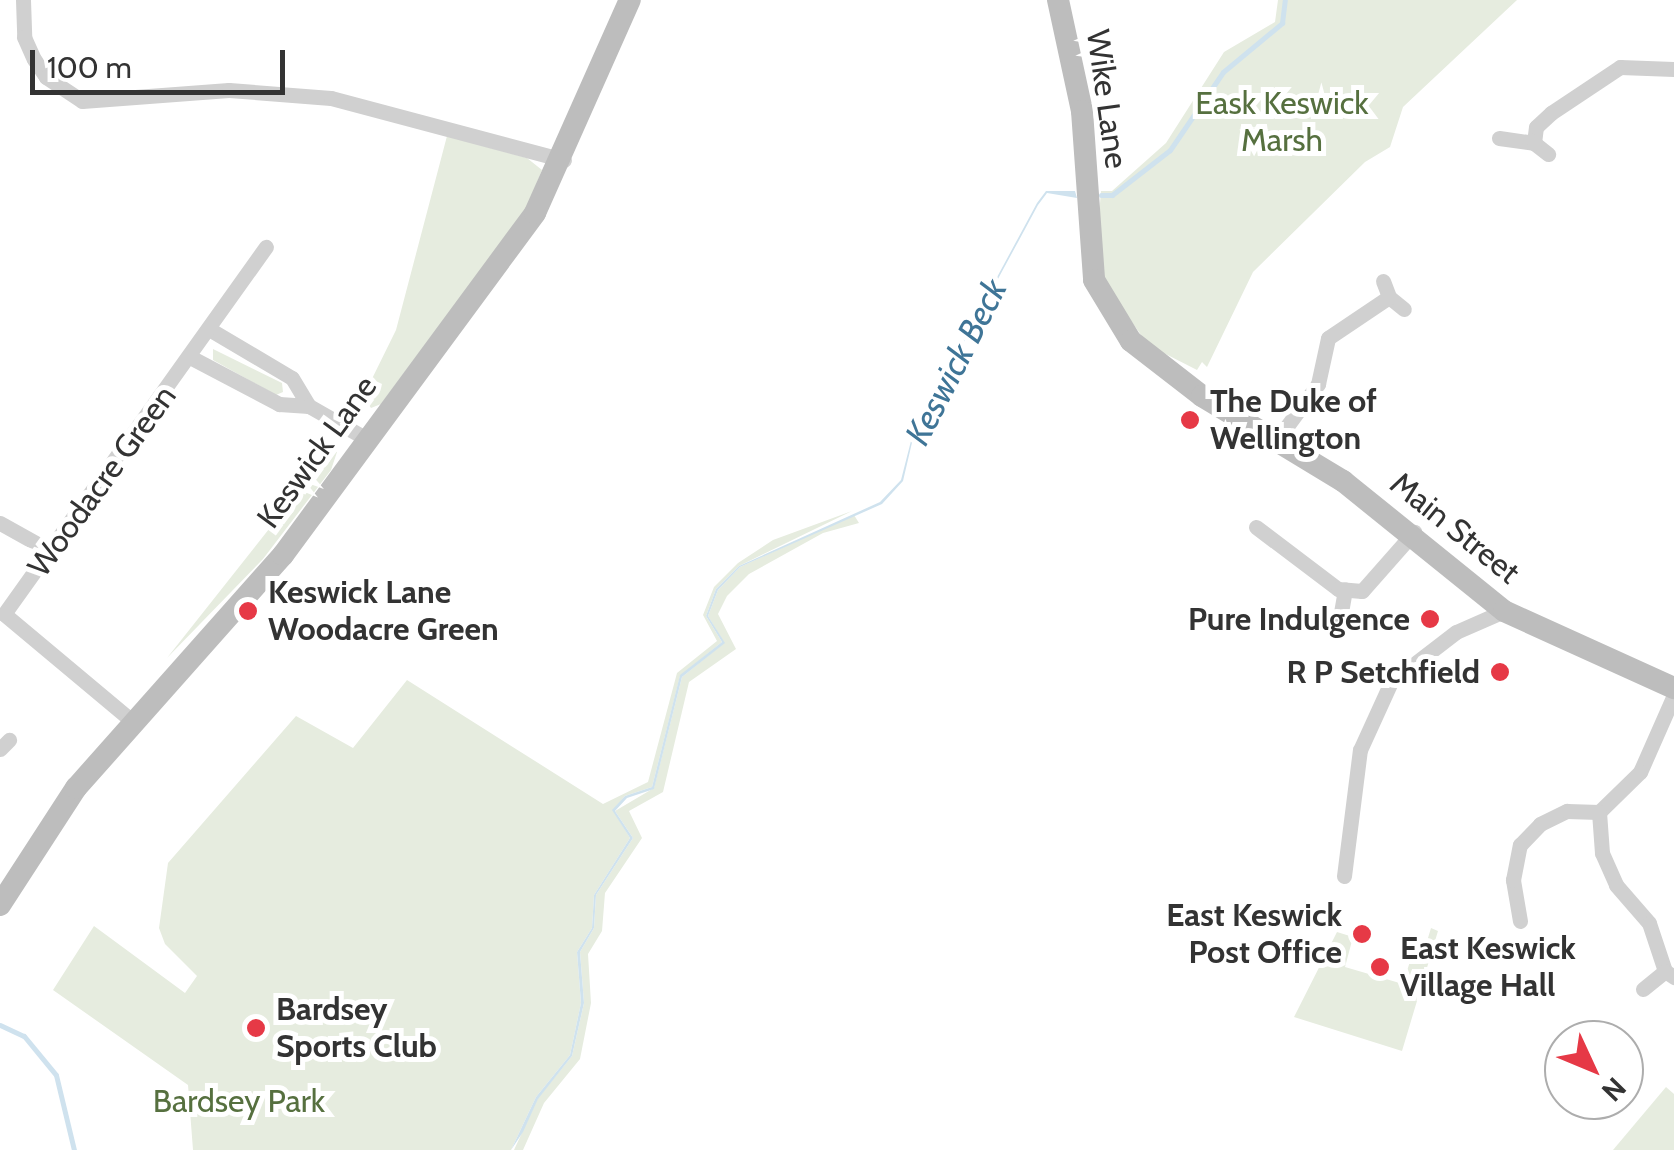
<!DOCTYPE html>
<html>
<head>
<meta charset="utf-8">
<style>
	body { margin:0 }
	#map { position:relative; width:1674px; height:1150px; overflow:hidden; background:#fff; font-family:Cabin,sans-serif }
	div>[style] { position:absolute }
	.green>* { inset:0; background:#e6ecdf }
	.water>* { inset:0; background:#cfe2ee }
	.stream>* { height:5px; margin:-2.5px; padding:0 2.5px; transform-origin:2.5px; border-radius:2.5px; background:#cfe2ee }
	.street>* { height:15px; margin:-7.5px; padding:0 7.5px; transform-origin:7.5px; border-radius:7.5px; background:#d0d0d0 }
	.secondary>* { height:22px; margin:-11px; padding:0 11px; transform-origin:11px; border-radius:11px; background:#bdbdbd }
	.dots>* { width:28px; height:28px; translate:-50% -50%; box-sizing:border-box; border:5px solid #fff; border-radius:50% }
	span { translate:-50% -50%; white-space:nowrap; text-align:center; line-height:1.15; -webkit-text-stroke:10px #fff; paint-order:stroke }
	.street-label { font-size:32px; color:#333 }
	.park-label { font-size:32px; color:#56703f }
	.poi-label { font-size:32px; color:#333; font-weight:700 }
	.left { translate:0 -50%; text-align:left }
	.right { translate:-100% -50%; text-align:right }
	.water-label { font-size:35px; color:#3f7597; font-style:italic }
	.north { position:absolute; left:1544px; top:1020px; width:100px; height:100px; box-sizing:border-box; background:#fff; border:2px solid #adadad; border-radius:50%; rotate:134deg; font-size:28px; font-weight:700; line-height:40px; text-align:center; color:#333 }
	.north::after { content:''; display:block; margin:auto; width:35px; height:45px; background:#e63946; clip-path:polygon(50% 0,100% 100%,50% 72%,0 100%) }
	.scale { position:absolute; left:30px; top:50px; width:255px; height:45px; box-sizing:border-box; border:5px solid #333; border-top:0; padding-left:12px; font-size:30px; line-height:35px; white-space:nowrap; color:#333; -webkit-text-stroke:8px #fff; paint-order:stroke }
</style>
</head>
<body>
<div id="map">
	<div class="green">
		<i style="clip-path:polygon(1278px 0,1517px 0,1403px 107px,1390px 147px,1365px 162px,1253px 272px,1207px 367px,1202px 362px,1197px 370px,1148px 345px,1106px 285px,1097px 241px,1101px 191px,1112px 191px,1166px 143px,1224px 52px,1275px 22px)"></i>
		<i style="clip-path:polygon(447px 136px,527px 158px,542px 170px,526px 209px,381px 404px,371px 408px,363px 397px,396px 330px)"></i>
		<i style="clip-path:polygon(213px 349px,282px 383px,283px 392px,276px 395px,213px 360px)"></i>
		<i style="clip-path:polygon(326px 445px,337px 452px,331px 470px,263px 559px,167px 658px,284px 510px)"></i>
		<i style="clip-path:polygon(852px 511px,739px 566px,716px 589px,706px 616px,722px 642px,680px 676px,652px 787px,625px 796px,613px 810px,630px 838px,594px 895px,592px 928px,577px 952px,581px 1003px,570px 1055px,536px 1097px,511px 1150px,193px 1150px,188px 1085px,53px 990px,94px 926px,185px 993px,197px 976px,165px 944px,159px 928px,168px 863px,296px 716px,353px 748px,407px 680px,603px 804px,648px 782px,677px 673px,717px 641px,703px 615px,714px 587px,738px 563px,773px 540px)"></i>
		<i style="clip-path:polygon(854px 515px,859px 523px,823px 533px,749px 574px,727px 596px,718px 614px,736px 649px,689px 682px,663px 792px,629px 811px,642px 838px,605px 893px,602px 931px,588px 954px,591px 1003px,580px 1059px,544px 1103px,523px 1150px,514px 1150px,538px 1098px,572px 1056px,584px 1003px,580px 952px,594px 928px,596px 895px,633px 838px,615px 811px,654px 788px,682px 677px,724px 643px,708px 616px,718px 590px,740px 567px)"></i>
		<i style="clip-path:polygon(1431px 928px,1438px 931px,1402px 1051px,1294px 1017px,1337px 932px,1353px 937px,1345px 967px,1403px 984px,1411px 958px,1421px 961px)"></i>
		<i style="clip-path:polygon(1666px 1087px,1674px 1094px,1674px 1150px,1613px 1150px)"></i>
	</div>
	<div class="water">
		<i style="clip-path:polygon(1046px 191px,1075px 191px,1077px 198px,1047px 193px,1038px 205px,914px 434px,903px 481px,882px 504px,740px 567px,718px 590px,708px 616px,725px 643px,682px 677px,654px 789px,627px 798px,615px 811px,633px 838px,596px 895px,594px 928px,580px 952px,584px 1003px,572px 1056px,538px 1099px,523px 1132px,511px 1150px,536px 1097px,570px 1055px,581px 1003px,577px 952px,592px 928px,594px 895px,630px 838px,612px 810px,625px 796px,652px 787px,680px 675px,722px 642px,706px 616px,716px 589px,739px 566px,880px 502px,901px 480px,913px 433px,1037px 203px)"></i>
	</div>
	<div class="stream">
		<i style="left:1101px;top:195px;width:11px"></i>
		<i style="left:1112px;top:195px;width:73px;rotate:-37.8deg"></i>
		<i style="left:1170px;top:150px;width:94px;rotate:-55.8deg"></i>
		<i style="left:1223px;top:72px;width:77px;rotate:-39.7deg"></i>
		<i style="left:1282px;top:23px;width:23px;rotate:-83deg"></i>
		<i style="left:0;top:1025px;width:26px;rotate:25deg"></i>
		<i style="left:24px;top:1036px;width:50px;rotate:50.6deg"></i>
		<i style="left:56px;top:1075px;width:77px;rotate:76.5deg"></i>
	</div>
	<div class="street">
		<i style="left:23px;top:0;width:37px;rotate:88deg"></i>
		<i style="left:24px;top:37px;width:24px;rotate:66deg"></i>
		<i style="left:34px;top:59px;width:22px;rotate:56deg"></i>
		<i style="left:46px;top:77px;width:43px;rotate:33.7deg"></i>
		<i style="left:82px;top:101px;width:147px;rotate:-4.3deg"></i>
		<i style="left:229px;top:90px;width:102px;rotate:4.5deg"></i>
		<i style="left:331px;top:98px;width:241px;rotate:14.9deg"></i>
		<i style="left:1499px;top:138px;width:35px;rotate:8deg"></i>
		<i style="left:1534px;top:143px;width:18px;rotate:38deg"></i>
		<i style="left:1534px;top:143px;width:16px;rotate:-83deg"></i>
		<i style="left:1536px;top:127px;width:21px;rotate:-43deg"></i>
		<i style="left:1551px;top:113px;width:83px;rotate:-33.7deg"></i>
		<i style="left:1620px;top:67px;width:54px;rotate:2.1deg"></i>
		<i style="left:1383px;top:281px;width:17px;rotate:69deg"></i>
		<i style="left:1389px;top:297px;width:19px;rotate:39deg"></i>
		<i style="left:209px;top:329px;width:96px;rotate:30.6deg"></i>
		<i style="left:292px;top:378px;width:33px;rotate:59deg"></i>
		<i style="left:190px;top:357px;width:101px;rotate:27.8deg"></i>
		<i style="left:279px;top:404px;width:30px;rotate:4deg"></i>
		<i style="left:309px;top:406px;width:64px;rotate:29.7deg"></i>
		<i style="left:1276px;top:441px;width:71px;rotate:-53.6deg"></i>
		<i style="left:1318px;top:384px;width:47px;rotate:-77.7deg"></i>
		<i style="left:1328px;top:338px;width:73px;rotate:-33.9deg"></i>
		<i style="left:0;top:523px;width:60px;rotate:29.1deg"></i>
		<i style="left:1256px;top:527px;width:103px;rotate:37.1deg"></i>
		<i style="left:1338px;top:589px;width:24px;rotate:5deg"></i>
		<i style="left:1362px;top:591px;width:79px;rotate:-48.6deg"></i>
		<i style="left:1340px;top:618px;width:29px;rotate:-80deg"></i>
		<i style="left:1674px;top:695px;width:84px;rotate:113.8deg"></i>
		<i style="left:1640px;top:772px;width:57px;rotate:135.7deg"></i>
		<i style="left:1599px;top:812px;width:41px;rotate:85.8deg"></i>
		<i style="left:1602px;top:853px;width:35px;rotate:66deg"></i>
		<i style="left:1616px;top:885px;width:50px;rotate:49deg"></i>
		<i style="left:1649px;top:923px;width:51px;rotate:71.6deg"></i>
		<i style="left:1665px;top:971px;width:11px;rotate:34deg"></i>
		<i style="left:132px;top:721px;width:167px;rotate:-140.1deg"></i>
		<i style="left:4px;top:614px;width:451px;rotate:-54.5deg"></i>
		<i style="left:0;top:749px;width:13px;rotate:-45deg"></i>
		<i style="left:1344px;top:876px;width:127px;rotate:-82.8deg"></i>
		<i style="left:1360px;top:750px;width:75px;rotate:-65.5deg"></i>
		<i style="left:1391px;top:682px;width:82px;rotate:-37.6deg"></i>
		<i style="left:1456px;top:632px;width:52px;rotate:-23.6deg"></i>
		<i style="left:1520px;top:921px;width:42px;rotate:-99.7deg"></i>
		<i style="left:1513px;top:880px;width:36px;rotate:-79deg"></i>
		<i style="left:1520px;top:845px;width:29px;rotate:-46deg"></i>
		<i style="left:1540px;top:824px;width:30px;rotate:-26deg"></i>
		<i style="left:1567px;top:811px;width:32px;rotate:2deg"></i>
		<i style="left:1643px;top:989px;width:28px;rotate:-39deg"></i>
	</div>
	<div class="secondary">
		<i style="left:1058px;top:0;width:114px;rotate:77.8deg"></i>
		<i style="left:1082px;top:111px;width:169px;rotate:85.9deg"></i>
		<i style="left:1094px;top:280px;width:71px;rotate:58.8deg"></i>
		<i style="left:1131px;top:341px;width:90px;rotate:37.8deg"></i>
		<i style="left:1202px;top:396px;width:165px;rotate:31.1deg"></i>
		<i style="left:1343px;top:481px;width:207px;rotate:38.9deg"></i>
		<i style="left:1504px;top:611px;width:187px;rotate:24.4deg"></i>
		<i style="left:0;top:905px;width:140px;rotate:-57deg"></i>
		<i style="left:76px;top:788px;width:312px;rotate:-48.4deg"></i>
		<i style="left:283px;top:555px;width:425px;rotate:-53.6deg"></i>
		<i style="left:535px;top:213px;width:233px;rotate:-66deg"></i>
	</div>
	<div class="dots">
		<i style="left:1190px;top:420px;background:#e63946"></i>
		<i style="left:248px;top:611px;background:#e63946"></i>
		<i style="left:1430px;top:619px;background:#e63946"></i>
		<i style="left:1500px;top:672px;background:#e63946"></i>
		<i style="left:1362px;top:934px;background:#e63946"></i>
		<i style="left:1380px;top:967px;background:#e63946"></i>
		<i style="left:256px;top:1028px;background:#e63946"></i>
	</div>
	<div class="street-label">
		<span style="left:1107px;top:99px;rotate:82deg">Wike Lane</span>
		<span style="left:317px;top:452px;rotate:-54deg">Keswick Lane</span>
		<span style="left:102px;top:481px;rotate:-54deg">Woodacre Green</span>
		<span style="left:1455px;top:528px;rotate:39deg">Main Street</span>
	</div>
	<div class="park-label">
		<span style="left:1282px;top:122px">Eask Keswick<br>Marsh</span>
		<span style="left:239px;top:1101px">Bardsey Park</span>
	</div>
	<div class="poi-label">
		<span class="left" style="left:1210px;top:420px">The Duke of<br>Wellington</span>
		<span class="left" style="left:268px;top:611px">Keswick Lane<br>Woodacre Green</span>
		<span class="right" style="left:1410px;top:619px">Pure Indulgence</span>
		<span class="right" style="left:1480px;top:672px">R P Setchfield</span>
		<span class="right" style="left:1342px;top:934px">East Keswick<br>Post Office</span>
		<span class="left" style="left:1400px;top:967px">East Keswick<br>Village Hall</span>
		<span class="left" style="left:276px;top:1028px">Bardsey<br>Sports Club</span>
	</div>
	<div class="water-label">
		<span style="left:956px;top:362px;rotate:-63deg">Keswick Beck</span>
	</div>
	<div class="north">N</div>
	<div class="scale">100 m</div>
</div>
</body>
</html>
